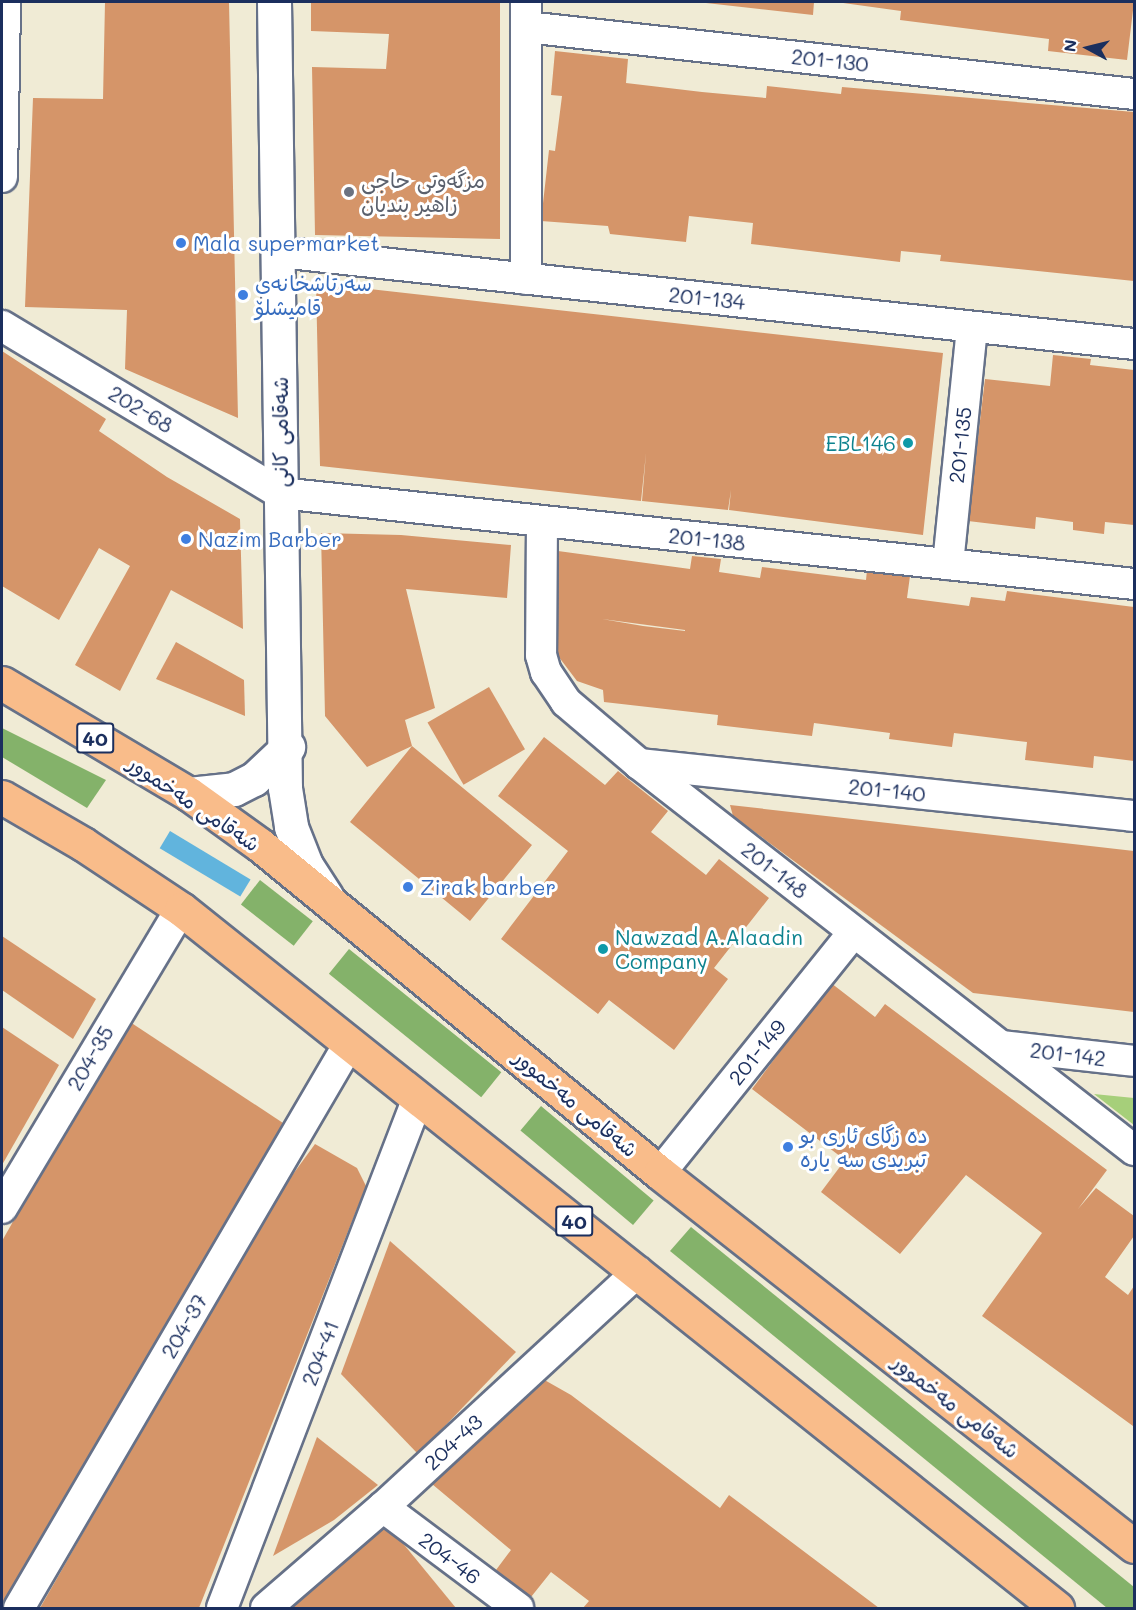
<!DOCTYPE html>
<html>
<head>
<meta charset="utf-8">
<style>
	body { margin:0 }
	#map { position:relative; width:1136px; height:1610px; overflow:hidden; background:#f0ebd5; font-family:Mali,"Playpen Sans Arabic",sans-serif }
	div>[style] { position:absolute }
	.green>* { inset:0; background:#a6cf7a }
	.forest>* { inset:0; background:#84b26a; transform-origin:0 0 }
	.water>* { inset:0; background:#61b4dd; transform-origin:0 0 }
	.building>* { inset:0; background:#d59569; transform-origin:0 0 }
	.roads { filter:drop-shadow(2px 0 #667188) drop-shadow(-2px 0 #667188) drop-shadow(0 2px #667188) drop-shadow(0 -2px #667188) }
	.minor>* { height:30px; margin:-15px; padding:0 15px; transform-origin:15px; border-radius:15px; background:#fff }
	.tertiary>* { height:33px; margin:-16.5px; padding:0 16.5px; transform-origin:16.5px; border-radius:16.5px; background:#fff }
	.trunk>* { height:33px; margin:-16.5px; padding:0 16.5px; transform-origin:16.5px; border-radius:16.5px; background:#f9bc8a }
	.dots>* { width:16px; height:16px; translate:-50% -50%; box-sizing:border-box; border:3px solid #fff; border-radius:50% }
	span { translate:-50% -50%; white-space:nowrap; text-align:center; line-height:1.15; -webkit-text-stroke:6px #fff; paint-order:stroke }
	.shield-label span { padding:2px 4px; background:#fff; border:2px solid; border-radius:4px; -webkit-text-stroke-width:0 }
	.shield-label { font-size:20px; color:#1b2f5e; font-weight:700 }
	.street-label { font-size:21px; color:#1b2f5e }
	.worship-label { font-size:21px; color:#5b616d }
	.left { translate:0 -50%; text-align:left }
	.shop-label { font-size:21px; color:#366cbe }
	.culture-label { font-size:21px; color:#0d838f }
	.right { translate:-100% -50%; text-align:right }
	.frame { position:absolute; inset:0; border:3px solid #1b2f5e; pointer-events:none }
	.north { position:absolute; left:1058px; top:18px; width:60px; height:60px; -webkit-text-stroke:4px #fff; paint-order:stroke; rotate:277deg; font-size:16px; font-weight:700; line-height:24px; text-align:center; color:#1b2f5e }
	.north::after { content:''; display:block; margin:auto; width:21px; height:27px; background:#1b2f5e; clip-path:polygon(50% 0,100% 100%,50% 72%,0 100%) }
</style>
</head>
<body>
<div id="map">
	<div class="green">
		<i style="clip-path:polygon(1094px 1094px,1134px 1098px,1134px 1125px)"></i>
	</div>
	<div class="forest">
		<i style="clip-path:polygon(2px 728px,106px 780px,87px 808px,2px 757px)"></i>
		<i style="left:260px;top:880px;width:67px;height:31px;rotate:38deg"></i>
		<i style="left:349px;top:949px;width:196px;height:32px;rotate:39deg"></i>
		<i style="left:541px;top:1106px;width:147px;height:32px;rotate:40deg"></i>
		<i style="clip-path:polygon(691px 1227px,1134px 1587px,1134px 1608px,1107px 1608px,670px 1251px)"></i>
	</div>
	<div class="water">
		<i style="left:170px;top:831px;width:94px;height:20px;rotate:31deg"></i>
	</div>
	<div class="building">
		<i style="clip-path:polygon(105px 2px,229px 2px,238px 418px,125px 369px,127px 310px,25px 307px,33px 98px,103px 99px)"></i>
		<i style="clip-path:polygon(311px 2px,500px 2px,500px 239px,315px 235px,312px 67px,386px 69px,389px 34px,311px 31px)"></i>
		<i style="clip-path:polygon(697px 2px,814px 2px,813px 15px)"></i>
		<i style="clip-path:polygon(836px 2px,1134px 2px,1127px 60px,1048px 51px,1049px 39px,900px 20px,901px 11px)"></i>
		<i style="clip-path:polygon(555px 51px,628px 59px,626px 83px,702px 92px,766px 98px,767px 86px,841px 94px,842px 87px,1134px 112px,1134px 281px,940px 261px,941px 255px,901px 251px,900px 262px,751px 244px,753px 223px,689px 216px,686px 242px,610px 234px,608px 226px,541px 221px,549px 150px,555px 151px,562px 96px,551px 95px)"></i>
		<i style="clip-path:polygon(316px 283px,943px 353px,923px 535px,729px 510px,731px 490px,728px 510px,642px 501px,646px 453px,641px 501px,320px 466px)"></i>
		<i style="clip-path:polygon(2px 351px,106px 419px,99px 431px,167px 477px,240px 519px,243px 629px,171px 590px,120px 691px,75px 665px,130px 566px,99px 548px,59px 620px,2px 586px)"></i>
		<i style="clip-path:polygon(1053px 355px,1091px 359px,1090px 365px,1134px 370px,1134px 525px,1105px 522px,1104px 534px,1073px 530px,1073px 522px,1036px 517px,1035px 529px,968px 521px,985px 379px,1050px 386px)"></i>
		<i style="clip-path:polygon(321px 533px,401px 535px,511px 545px,507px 598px,406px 589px,435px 708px,405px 720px,412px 746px,532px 845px,470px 921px,350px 822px,412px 746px,367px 767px,325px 716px)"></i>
		<i style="clip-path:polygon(evenodd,558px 551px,690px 569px,692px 556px,721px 559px,719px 572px,760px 578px,762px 567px,866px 580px,867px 570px,910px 576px,907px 598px,969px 606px,971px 597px,1005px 601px,1007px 591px,1134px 607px,1134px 761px,1094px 756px,1093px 768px,1025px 760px,1027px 742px,954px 733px,952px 747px,889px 739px,890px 733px,814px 723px,812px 736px,717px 725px,718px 715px,604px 702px,603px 690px,577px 681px,546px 640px,558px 551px,602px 619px,685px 630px,685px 631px,643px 626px,602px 619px)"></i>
		<i style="clip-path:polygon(176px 642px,244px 680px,245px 716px,156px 679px)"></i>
		<i style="left:489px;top:687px;width:72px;height:71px;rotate:60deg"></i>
		<i style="clip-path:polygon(544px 737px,605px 785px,618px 771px,668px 811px,651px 832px,706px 875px,719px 859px,769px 898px,714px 968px,728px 979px,674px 1050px,609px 1000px,598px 1014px,501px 939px,568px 851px,498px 796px)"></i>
		<i style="clip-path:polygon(730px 805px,1134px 851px,1134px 1012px,973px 993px,733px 816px)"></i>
		<i style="clip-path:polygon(2px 936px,96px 999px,73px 1039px,2px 990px)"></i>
		<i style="clip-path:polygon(831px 983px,875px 1017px,885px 1004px,1107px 1170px,1078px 1209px,1096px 1188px,1134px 1216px,1134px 1236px,1105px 1277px,1128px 1295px,1134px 1286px,1133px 1426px,982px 1316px,1042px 1233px,966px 1175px,900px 1254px,821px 1192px,845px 1160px,752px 1089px)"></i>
		<i style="clip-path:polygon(127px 1020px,283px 1123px,2px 1605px,2px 1241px)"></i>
		<i style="clip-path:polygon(2px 1027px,59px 1065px,2px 1165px)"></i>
		<i style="clip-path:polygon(315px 1144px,357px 1168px,366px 1186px,199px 1608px,40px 1608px,272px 1203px)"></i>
		<i style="clip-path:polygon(390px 1241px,516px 1352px,418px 1454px,341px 1374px)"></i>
		<i style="clip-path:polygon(541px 1378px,571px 1395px,720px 1508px,729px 1495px,879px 1608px,583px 1608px,589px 1601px,551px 1572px,531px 1597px,496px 1570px,511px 1550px,426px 1479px,477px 1433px,482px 1438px)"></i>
		<i style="clip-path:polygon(317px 1437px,378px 1485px,334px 1520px,273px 1556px)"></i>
		<i style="clip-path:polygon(383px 1519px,456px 1608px,277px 1608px)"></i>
	</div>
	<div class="roads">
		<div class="minor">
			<i style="left:526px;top:2px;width:277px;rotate:90deg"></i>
			<i style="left:526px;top:27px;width:612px;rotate:6.29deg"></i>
			<i style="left:2px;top:177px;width:175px;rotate:-89deg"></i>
			<i style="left:279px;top:252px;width:860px;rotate:6.14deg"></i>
			<i style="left:2px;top:326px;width:324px;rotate:31deg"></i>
			<i style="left:280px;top:493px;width:859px;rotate:6.08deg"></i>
			<i style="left:542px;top:521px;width:134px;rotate:90.4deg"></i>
			<i style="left:541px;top:655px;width:18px;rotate:74deg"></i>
			<i style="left:546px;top:672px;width:36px;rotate:56deg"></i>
			<i style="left:566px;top:702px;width:96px;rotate:40.3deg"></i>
			<i style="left:639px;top:764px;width:628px;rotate:37.95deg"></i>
			<i style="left:948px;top:564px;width:238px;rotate:-84.2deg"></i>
			<i style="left:639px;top:764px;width:498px;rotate:6deg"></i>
			<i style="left:1001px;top:1046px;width:134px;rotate:6.4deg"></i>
			<i style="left:660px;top:1173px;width:309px;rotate:-51.2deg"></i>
			<i style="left:2px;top:1208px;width:348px;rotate:-59.1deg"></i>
			<i style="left:383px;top:1507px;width:169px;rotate:36.8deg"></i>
			<i style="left:19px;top:1608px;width:653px;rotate:-59.67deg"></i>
			<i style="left:222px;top:1608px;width:546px;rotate:-68.98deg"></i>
			<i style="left:266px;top:1608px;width:155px;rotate:-40.8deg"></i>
			<i style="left:383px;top:1507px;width:347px;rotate:-42.7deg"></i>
		</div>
		<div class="tertiary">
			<i style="left:274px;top:2px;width:786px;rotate:89.2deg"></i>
			<i style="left:285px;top:788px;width:39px;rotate:81deg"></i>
			<i style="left:291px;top:827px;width:41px;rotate:68.5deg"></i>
			<i style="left:306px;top:865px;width:38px;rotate:57deg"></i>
			<i style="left:189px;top:794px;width:45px;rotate:-6.3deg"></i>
			<i style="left:234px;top:789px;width:22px;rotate:-27deg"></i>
			<i style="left:254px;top:779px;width:47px;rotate:-43.3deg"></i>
		</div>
		<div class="trunk">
			<i style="left:2px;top:683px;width:217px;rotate:30.7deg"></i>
			<i style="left:189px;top:794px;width:87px;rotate:35.7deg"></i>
			<i style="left:260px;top:845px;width:517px;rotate:39.35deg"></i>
			<i style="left:660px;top:1173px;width:603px;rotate:38.2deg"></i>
			<i style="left:2px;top:797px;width:94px;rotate:30.1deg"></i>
			<i style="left:83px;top:844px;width:118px;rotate:33.6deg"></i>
			<i style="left:181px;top:909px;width:1121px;rotate:38.59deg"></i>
		</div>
	</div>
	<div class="dots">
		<i style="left:349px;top:192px;background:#6b7280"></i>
		<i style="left:181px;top:243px;background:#3f7fe0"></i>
		<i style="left:243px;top:295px;background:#3f7fe0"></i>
		<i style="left:908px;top:443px;background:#0f9aa8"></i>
		<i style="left:186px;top:539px;background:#3f7fe0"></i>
		<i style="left:408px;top:887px;background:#3f7fe0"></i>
		<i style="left:603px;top:949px;background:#0f9aa8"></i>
		<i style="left:788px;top:1147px;background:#3f7fe0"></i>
	</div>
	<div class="shield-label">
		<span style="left:95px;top:738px">40</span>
		<span style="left:574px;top:1221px">40</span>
	</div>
	<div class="street-label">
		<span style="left:830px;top:60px;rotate:6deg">201-130</span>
		<span style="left:707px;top:298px;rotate:6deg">201-134</span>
		<span style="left:141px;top:409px;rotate:31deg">202-68</span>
		<span style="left:280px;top:432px;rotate:-90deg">شەقامی کانی</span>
		<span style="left:960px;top:445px;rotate:-84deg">201-135</span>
		<span style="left:707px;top:539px;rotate:6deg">201-138</span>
		<span style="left:887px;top:790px;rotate:6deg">201-140</span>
		<span style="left:194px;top:803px;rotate:34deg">شەقامی مەخموور</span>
		<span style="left:775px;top:870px;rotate:38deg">201-148</span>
		<span style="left:757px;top:1052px;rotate:-51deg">201-149</span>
		<span style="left:1068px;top:1054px;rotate:7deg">201-142</span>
		<span style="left:90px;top:1058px;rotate:-60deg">204-35</span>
		<span style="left:576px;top:1103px;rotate:40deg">شەقامی مەخموور</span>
		<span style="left:184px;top:1326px;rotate:-60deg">204-37</span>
		<span style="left:320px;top:1353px;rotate:-69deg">204-41</span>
		<span style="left:956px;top:1406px;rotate:38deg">شەقامی مەخموور</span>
		<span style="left:453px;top:1442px;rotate:-43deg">204-43</span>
		<span style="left:450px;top:1558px;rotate:37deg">204-46</span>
	</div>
	<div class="worship-label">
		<span class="left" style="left:361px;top:192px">مزگەوتی حاجی<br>زاهیر بندیان</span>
	</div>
	<div class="shop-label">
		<span class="left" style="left:193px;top:243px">Mala supermarket</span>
		<span class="left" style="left:255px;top:295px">سەرتاشخانەی<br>قامیشلۆ</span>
		<span class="left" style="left:198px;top:539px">Nazim Barber</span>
		<span class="left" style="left:420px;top:887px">Zirak barber</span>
		<span class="left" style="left:800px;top:1147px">ده زگاى ئاری بو<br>تبریدی سە یارە</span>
	</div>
	<div class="culture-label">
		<span class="right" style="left:896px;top:443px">EBL146</span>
		<span class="left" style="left:615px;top:949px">Nawzad A.Alaadin<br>Company</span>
	</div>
	<div class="frame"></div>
	<div class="north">N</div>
</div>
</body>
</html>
